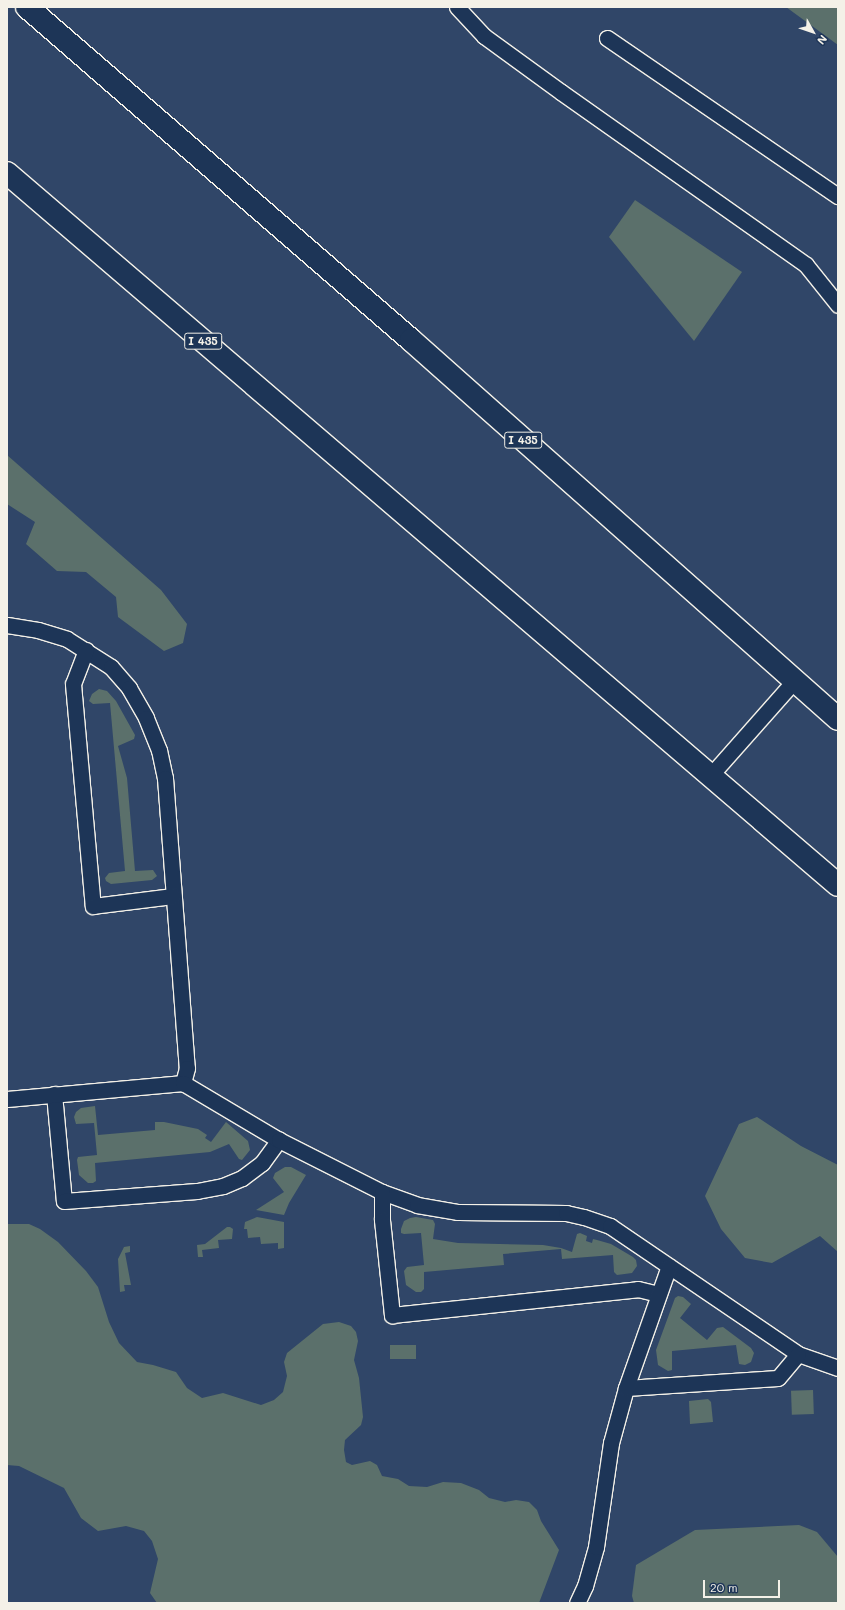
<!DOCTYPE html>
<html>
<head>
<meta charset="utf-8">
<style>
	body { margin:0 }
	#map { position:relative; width:845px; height:1610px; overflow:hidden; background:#304668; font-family:Mali,sans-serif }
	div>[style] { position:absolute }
	.green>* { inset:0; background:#5b706b; transform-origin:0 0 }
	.roads { filter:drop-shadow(1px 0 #f4f1e8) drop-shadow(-1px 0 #f4f1e8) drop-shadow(0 1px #f4f1e8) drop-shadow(0 -1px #f4f1e8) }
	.lane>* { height:15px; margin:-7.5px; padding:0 7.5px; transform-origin:7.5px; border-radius:7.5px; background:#1d3557 }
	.highway>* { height:22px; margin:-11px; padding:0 11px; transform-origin:11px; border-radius:11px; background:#1d3557 }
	span { translate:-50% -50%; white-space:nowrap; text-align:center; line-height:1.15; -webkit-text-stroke:3.5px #1d3557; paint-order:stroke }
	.shield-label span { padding:1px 3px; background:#1d3557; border:1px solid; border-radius:3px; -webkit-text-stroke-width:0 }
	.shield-label { font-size:11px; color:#f4f1e8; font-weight:700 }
	.frame { position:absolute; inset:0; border:8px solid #f4f1e8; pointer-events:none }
	.north { position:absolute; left:793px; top:12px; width:40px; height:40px; -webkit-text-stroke:3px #1d3557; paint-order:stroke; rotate:130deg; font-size:11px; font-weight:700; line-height:16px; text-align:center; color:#f4f1e8 }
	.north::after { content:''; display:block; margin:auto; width:14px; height:18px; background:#f4f1e8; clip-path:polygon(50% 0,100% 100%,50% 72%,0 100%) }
	.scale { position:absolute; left:703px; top:1580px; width:77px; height:18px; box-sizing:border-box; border:2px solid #f4f1e8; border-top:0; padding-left:5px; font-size:12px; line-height:14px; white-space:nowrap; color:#f4f1e8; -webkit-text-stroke:3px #1d3557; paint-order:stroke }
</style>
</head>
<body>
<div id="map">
	<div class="green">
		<i style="clip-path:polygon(786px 7px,838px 7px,838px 45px)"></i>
		<i style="clip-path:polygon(635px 200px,742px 272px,694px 341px,609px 237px)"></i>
		<i style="clip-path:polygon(7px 455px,161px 590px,187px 624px,183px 643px,164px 651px,118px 617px,116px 597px,86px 572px,57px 571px,26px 544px,35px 522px,7px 504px)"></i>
		<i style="clip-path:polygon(99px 689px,107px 691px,116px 701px,135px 735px,134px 739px,118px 746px,127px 778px,135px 871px,153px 870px,157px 876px,152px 880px,111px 884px,106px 881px,105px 878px,109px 873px,125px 871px,110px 703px,93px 704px,89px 701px,92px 694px)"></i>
		<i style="clip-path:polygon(95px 1106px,98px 1135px,155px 1130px,155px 1122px,164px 1122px,198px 1129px,207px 1135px,205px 1138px,211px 1142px,226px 1122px,248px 1141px,250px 1150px,242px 1160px,239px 1159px,229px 1144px,210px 1152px,95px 1163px,96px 1181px,93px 1183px,88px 1183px,79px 1175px,77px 1160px,78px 1157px,97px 1155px,94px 1123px,76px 1124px,74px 1117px,76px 1112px,81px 1108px)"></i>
		<i style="clip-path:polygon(757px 1117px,801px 1146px,838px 1165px,838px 1252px,820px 1236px,772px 1263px,745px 1258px,721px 1229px,705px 1196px,739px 1124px)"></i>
		<i style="clip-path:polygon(285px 1167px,291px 1167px,306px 1175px,289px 1203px,284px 1215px,256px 1210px,284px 1192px,273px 1178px,275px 1173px)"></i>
		<i style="clip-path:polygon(257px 1217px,284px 1222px,284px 1248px,278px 1249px,278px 1243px,261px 1244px,260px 1237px,248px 1238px,247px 1229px,244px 1229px,245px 1222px)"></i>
		<i style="clip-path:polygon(416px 1217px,433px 1220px,435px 1224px,433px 1239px,458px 1243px,543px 1245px,561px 1248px,572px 1252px,577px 1234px,580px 1233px,587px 1236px,586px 1241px,592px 1243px,593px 1239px,597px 1240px,611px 1244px,633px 1257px,636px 1260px,637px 1266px,632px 1273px,617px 1275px,614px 1272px,613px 1255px,562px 1259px,561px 1249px,503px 1254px,504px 1265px,424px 1272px,424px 1289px,421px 1292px,416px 1292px,406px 1285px,404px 1271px,407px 1267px,424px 1265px,421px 1233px,404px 1234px,401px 1233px,401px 1229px,404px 1221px,410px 1218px)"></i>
		<i style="clip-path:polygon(7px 1224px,29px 1224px,40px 1229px,58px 1242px,86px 1271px,98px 1287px,109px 1322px,119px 1343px,137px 1362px,153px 1365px,176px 1372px,187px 1388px,202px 1398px,223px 1393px,261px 1405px,274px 1400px,283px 1392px,287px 1376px,284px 1362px,287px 1353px,323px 1324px,339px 1322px,351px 1326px,356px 1332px,358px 1341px,354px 1360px,359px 1378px,363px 1417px,361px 1425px,345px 1440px,344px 1450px,346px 1462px,352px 1465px,370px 1461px,377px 1465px,382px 1476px,398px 1479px,409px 1486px,427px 1487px,443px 1482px,461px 1483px,479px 1490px,489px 1498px,505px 1502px,516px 1500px,529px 1502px,537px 1510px,541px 1521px,559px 1550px,539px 1603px,157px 1603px,150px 1593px,158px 1559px,152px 1541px,144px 1531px,126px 1526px,98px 1531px,81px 1518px,64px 1488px,19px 1466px,7px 1465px)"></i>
		<i style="clip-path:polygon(227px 1227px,230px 1227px,233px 1229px,232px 1239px,218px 1240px,219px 1248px,202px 1250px,203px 1257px,198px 1257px,197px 1245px,205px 1244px)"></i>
		<i style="clip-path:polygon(130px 1246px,130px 1252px,125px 1253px,131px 1285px,124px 1285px,125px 1291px,120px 1292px,118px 1259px,124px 1247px)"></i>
		<i style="clip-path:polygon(678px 1296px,683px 1297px,691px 1304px,680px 1318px,707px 1340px,717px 1328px,723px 1327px,751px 1348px,754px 1353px,751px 1362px,745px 1365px,739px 1364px,736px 1345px,672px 1351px,672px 1370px,668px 1371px,658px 1365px,656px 1350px,675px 1298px)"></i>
		<i style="left:416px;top:1345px;width:14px;height:26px;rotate:90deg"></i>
		<i style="left:813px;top:1390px;width:24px;height:22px;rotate:88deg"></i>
		<i style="clip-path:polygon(708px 1399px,711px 1402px,713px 1422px,690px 1424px,689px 1401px)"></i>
		<i style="clip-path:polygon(799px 1525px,817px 1532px,838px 1557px,838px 1603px,634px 1603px,632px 1596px,636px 1565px,695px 1530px)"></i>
	</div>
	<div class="roads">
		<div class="lane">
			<i style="left:457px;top:7px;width:40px;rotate:47deg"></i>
			<i style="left:484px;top:36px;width:95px;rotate:36deg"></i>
			<i style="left:561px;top:92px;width:300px;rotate:35.2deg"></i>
			<i style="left:806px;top:265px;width:51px;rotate:51.3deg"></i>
			<i style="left:607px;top:38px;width:280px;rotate:34.4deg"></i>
			<i style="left:7px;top:625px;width:31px;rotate:9deg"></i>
			<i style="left:38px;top:630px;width:30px;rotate:17deg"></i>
			<i style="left:67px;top:639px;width:52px;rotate:32.5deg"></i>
			<i style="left:111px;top:667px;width:28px;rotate:49deg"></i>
			<i style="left:129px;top:688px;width:34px;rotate:60deg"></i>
			<i style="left:146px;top:718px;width:35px;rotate:68deg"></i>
			<i style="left:159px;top:750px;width:29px;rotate:78deg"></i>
			<i style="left:165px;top:778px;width:291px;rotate:85.7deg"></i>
			<i style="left:187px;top:1068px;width:16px;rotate:105deg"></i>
			<i style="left:86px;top:650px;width:36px;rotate:111deg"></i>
			<i style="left:73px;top:684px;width:223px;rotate:84.9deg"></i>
			<i style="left:93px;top:906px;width:81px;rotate:-7.1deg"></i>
			<i style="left:710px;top:776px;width:127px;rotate:-48.5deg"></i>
			<i style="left:54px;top:1094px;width:107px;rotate:84.7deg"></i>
			<i style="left:64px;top:1201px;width:133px;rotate:-4.3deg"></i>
			<i style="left:197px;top:1191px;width:26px;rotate:-11deg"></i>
			<i style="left:223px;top:1186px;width:21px;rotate:-23deg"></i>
			<i style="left:242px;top:1178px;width:25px;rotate:-37deg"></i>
			<i style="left:262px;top:1163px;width:29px;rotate:-54deg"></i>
			<i style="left:7px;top:1099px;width:177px;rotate:-5.2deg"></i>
			<i style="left:183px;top:1083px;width:112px;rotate:30.7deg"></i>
			<i style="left:279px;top:1140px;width:115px;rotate:26.8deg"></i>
			<i style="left:382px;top:1192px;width:37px;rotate:20deg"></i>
			<i style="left:417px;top:1205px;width:42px;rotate:9.7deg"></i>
			<i style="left:458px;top:1212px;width:108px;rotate:0.5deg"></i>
			<i style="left:566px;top:1213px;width:18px;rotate:13deg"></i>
			<i style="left:584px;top:1217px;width:28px;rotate:19deg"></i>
			<i style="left:610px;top:1226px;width:227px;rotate:34.2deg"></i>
			<i style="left:798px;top:1354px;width:42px;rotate:19.3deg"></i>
			<i style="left:382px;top:1192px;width:28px;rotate:90deg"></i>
			<i style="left:382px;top:1220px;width:96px;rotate:84deg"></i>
			<i style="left:392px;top:1315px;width:247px;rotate:-6deg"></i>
			<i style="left:638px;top:1289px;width:21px;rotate:14deg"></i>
			<i style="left:626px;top:1388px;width:152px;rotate:-3.8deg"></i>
			<i style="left:778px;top:1378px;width:31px;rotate:-50deg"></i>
			<i style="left:577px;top:1603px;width:19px;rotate:-65deg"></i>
			<i style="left:585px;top:1586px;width:41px;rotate:-74.2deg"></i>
			<i style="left:596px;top:1547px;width:105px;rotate:-81.8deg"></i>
			<i style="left:611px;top:1443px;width:57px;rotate:-74.7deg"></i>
			<i style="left:626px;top:1388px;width:129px;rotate:-70.6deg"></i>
		</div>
		<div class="highway">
			<i style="left:27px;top:7px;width:508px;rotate:40.93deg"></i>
			<i style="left:411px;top:340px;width:571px;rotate:41.59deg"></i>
			<i style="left:7px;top:173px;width:1094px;rotate:40.59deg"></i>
		</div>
	</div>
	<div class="shield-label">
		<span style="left:203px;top:341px">I 435</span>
		<span style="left:523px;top:440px">I 435</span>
	</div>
	<div class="frame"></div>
	<div class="north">N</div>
	<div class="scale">20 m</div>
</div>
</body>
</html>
